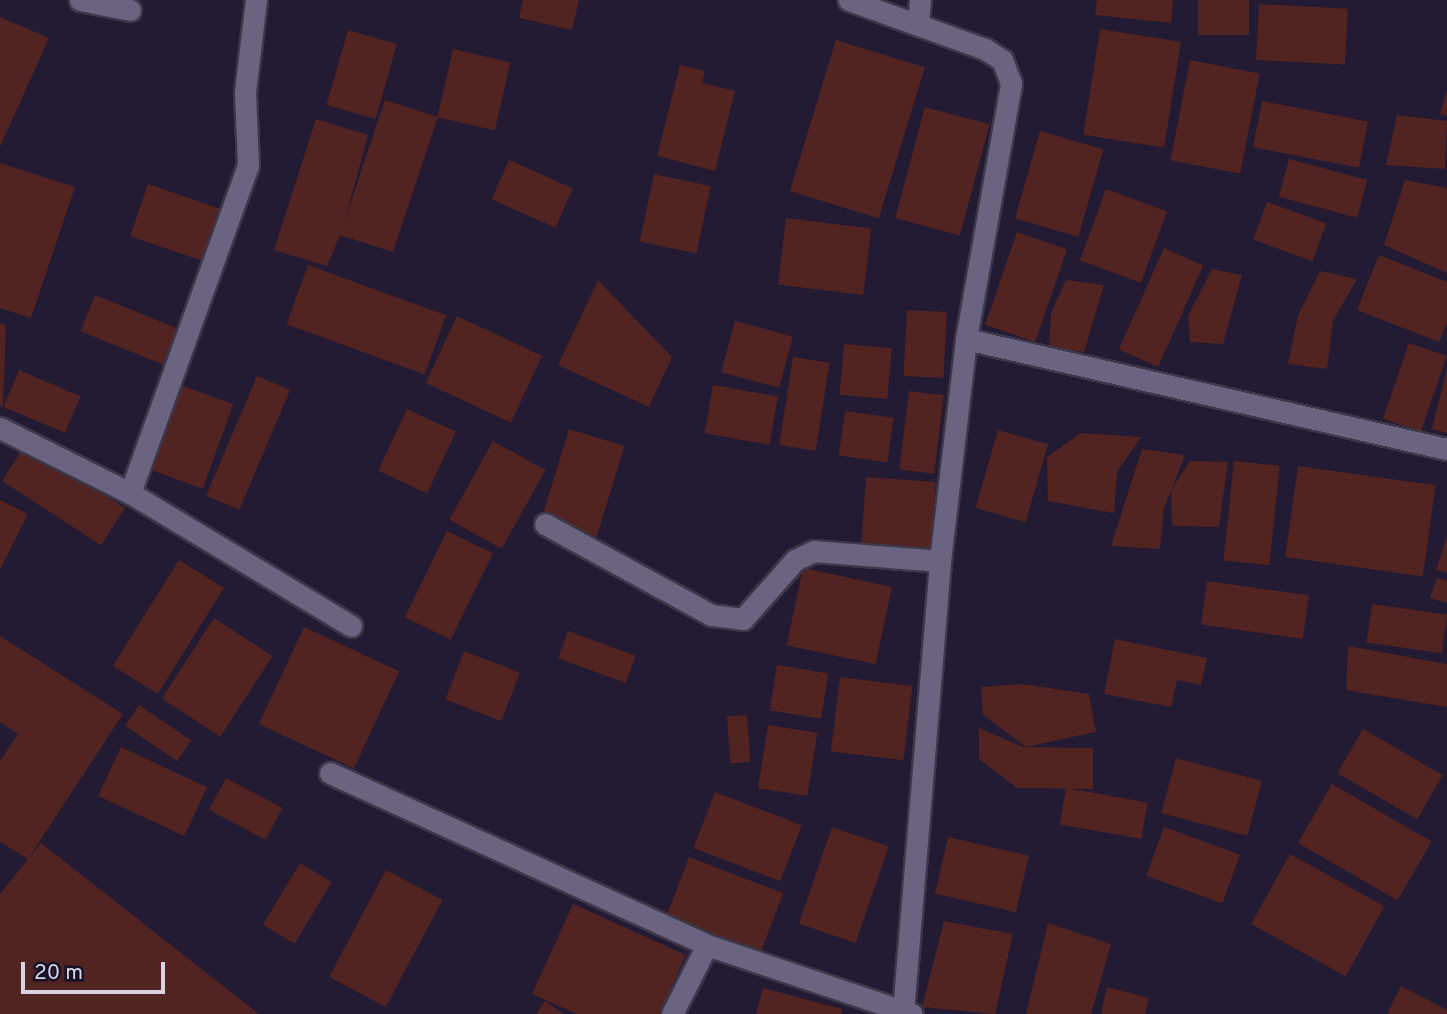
<!DOCTYPE html>
<html>
<head>
<meta charset="utf-8">
<style>
	body { margin:0 }
	#map { position:relative; width:1447px; height:1014px; overflow:hidden; background:#221b33; font-family:Overpass,sans-serif }
	div>[style] { position:absolute }
	.building>* { inset:0; background:#512321; transform-origin:0 0 }
	.roads { filter:drop-shadow(2px 0 #3d374a) drop-shadow(-2px 0 #3d374a) drop-shadow(0 2px #3d374a) drop-shadow(0 -2px #3d374a) }
	.street>* { height:21px; margin:-10.5px; padding:0 10.5px; transform-origin:10.5px; border-radius:10.5px; background:#6a6480 }
	span { translate:-50% -50%; white-space:nowrap; text-align:center; line-height:1.15; -webkit-text-stroke:7px #181228; paint-order:stroke }
	.scale { position:absolute; left:21px; top:962px; width:144px; height:32px; box-sizing:border-box; border:4px solid #d8d4e4; border-top:0; padding-left:9px; font-size:21px; line-height:24px; white-space:nowrap; color:#d8d4e4; -webkit-text-stroke:5px #181228; paint-order:stroke }
</style>
</head>
<body>
<div id="map">
	<div class="building">
		<i style="clip-path:polygon(523px 0,579px 0,572px 30px,519px 18px)"></i>
		<i style="clip-path:polygon(1097px 0,1173px 0,1171px 23px,1095px 15px)"></i>
		<i style="left:1198px;top:0;width:51px;height:35px"></i>
		<i style="left:1259px;top:4px;width:89px;height:56px;rotate:3deg"></i>
		<i style="clip-path:polygon(0 17px,49px 38px,0 147px)"></i>
		<i style="left:1100px;top:29px;width:82px;height:107px;rotate:9deg"></i>
		<i style="left:348px;top:30px;width:51px;height:78px;rotate:16deg"></i>
		<i style="left:836px;top:40px;width:93px;height:158px;rotate:17deg"></i>
		<i style="left:453px;top:49px;width:59px;height:70px;rotate:13deg"></i>
		<i style="left:1190px;top:60px;width:71px;height:102px;rotate:11deg"></i>
		<i style="clip-path:polygon(680px 65px,705px 71px,702px 83px,735px 91px,715px 171px,657px 156px)"></i>
		<i style="clip-path:polygon(1446px 92px,1447px 92px,1447px 116px,1440px 114px)"></i>
		<i style="clip-path:polygon(385px 100px,438px 117px,393px 252px,340px 235px,327px 266px,274px 250px,316px 119px,368px 135px,345px 220px)"></i>
		<i style="left:1262px;top:101px;width:108px;height:47px;rotate:11deg"></i>
		<i style="left:925px;top:107px;width:67px;height:115px;rotate:15deg"></i>
		<i style="clip-path:polygon(1397px 115px,1447px 121px,1445px 169px,1386px 165px)"></i>
		<i style="left:1040px;top:131px;width:66px;height:91px;rotate:16deg"></i>
		<i style="left:1289px;top:159px;width:81px;height:39px;rotate:15deg"></i>
		<i style="left:509px;top:160px;width:70px;height:43px;rotate:24deg"></i>
		<i style="clip-path:polygon(0 163px,75px 187px,31px 318px,0 308px)"></i>
		<i style="left:654px;top:174px;width:58px;height:69px;rotate:12deg"></i>
		<i style="clip-path:polygon(1405px 180px,1447px 188px,1447px 273px,1384px 245px)"></i>
		<i style="left:148px;top:184px;width:75px;height:55px;rotate:19deg"></i>
		<i style="left:1106px;top:189px;width:65px;height:76px;rotate:20deg"></i>
		<i style="left:1267px;top:202px;width:63px;height:40px;rotate:20deg"></i>
		<i style="left:786px;top:218px;width:86px;height:67px;rotate:7deg"></i>
		<i style="left:1017px;top:232px;width:53px;height:98px;rotate:19deg"></i>
		<i style="left:1164px;top:248px;width:43px;height:111px;rotate:24deg"></i>
		<i style="clip-path:polygon(1379px 255px,1447px 282px,1447px 323px,1439px 342px,1357px 310px)"></i>
		<i style="left:308px;top:265px;width:147px;height:63px;rotate:20deg"></i>
		<i style="clip-path:polygon(1212px 269px,1242px 275px,1223px 344px,1190px 342px,1188px 316px)"></i>
		<i style="clip-path:polygon(1320px 271px,1357px 279px,1333px 321px,1327px 369px,1288px 364px,1298px 316px)"></i>
		<i style="clip-path:polygon(598px 280px,672px 357px,649px 407px,558px 365px)"></i>
		<i style="clip-path:polygon(1066px 280px,1104px 285px,1084px 352px,1049px 347px,1051px 313px)"></i>
		<i style="left:95px;top:295px;width:92px;height:39px;rotate:22deg"></i>
		<i style="left:907px;top:310px;width:40px;height:66px;rotate:3deg"></i>
		<i style="left:457px;top:316px;width:94px;height:74px;rotate:25deg"></i>
		<i style="left:735px;top:321px;width:60px;height:53px;rotate:15deg"></i>
		<i style="clip-path:polygon(0 323px,6px 325px,3px 407px,0 406px)"></i>
		<i style="left:1409px;top:343px;width:40px;height:80px;rotate:19deg"></i>
		<i style="left:844px;top:344px;width:48px;height:51px;rotate:5deg"></i>
		<i style="left:793px;top:357px;width:37px;height:89px;rotate:9deg"></i>
		<i style="clip-path:polygon(1447px 368px,1447px 433px,1432px 429px)"></i>
		<i style="left:19px;top:370px;width:67px;height:40px;rotate:23deg"></i>
		<i style="left:257px;top:376px;width:36px;height:130px;rotate:23deg"></i>
		<i style="left:178px;top:384px;width:59px;height:90px;rotate:20deg"></i>
		<i style="left:713px;top:385px;width:66px;height:49px;rotate:10deg"></i>
		<i style="left:909px;top:391px;width:35px;height:79px;rotate:7deg"></i>
		<i style="left:407px;top:409px;width:54px;height:68px;rotate:25deg"></i>
		<i style="left:845px;top:411px;width:49px;height:45px;rotate:8deg"></i>
		<i style="left:569px;top:429px;width:58px;height:95px;rotate:17deg"></i>
		<i style="left:998px;top:430px;width:52px;height:81px;rotate:16deg"></i>
		<i style="clip-path:polygon(1081px 433px,1141px 437px,1117px 472px,1114px 513px,1048px 501px,1047px 457px)"></i>
		<i style="left:493px;top:441px;width:60px;height:90px;rotate:29deg"></i>
		<i style="left:26px;top:444px;width:118px;height:44px;rotate:33deg"></i>
		<i style="clip-path:polygon(1142px 449px,1185px 455px,1164px 508px,1160px 549px,1111px 546px)"></i>
		<i style="clip-path:polygon(1190px 461px,1228px 462px,1219px 527px,1172px 526px,1171px 490px)"></i>
		<i style="left:1234px;top:461px;width:46px;height:100px;rotate:6deg"></i>
		<i style="left:1298px;top:466px;width:139px;height:92px;rotate:8deg"></i>
		<i style="left:866px;top:477px;width:70px;height:67px;rotate:4deg"></i>
		<i style="clip-path:polygon(0 500px,28px 514px,0 570px)"></i>
		<i style="left:447px;top:531px;width:51px;height:96px;rotate:26deg"></i>
		<i style="clip-path:polygon(1447px 536px,1447px 573px,1436px 570px)"></i>
		<i style="left:179px;top:560px;width:53px;height:125px;rotate:32deg"></i>
		<i style="left:803px;top:568px;width:91px;height:79px;rotate:12deg"></i>
		<i style="clip-path:polygon(1437px 578px,1447px 581px,1447px 603px,1430px 598px)"></i>
		<i style="left:1207px;top:581px;width:103px;height:44px;rotate:8deg"></i>
		<i style="left:1372px;top:604px;width:76px;height:39px;rotate:8deg"></i>
		<i style="left:214px;top:618px;width:70px;height:96px;rotate:33deg"></i>
		<i style="left:304px;top:627px;width:105px;height:107px;rotate:25deg"></i>
		<i style="left:568px;top:631px;width:72px;height:29px;rotate:20deg"></i>
		<i style="clip-path:polygon(0 636px,123px 714px,28px 859px,41px 843px,259px 1014px,0 1014px,0 894px,28px 859px,0 842px,0 761px,18px 734px,0 722px)"></i>
		<i style="clip-path:polygon(1115px 639px,1207px 658px,1201px 685px,1177px 680px,1171px 707px,1104px 694px)"></i>
		<i style="clip-path:polygon(1348px 646px,1447px 664px,1447px 707px,1346px 690px)"></i>
		<i style="left:464px;top:651px;width:60px;height:52px;rotate:21deg"></i>
		<i style="left:777px;top:665px;width:52px;height:46px;rotate:9deg"></i>
		<i style="left:840px;top:677px;width:73px;height:75px;rotate:7deg"></i>
		<i style="clip-path:polygon(1022px 684px,1089px 694px,1096px 732px,1026px 747px,983px 715px,981px 687px)"></i>
		<i style="left:139px;top:705px;width:63px;height:25px;rotate:34deg"></i>
		<i style="left:747px;top:715px;width:47px;height:20px;rotate:86deg"></i>
		<i style="left:768px;top:725px;width:50px;height:64px;rotate:9deg"></i>
		<i style="clip-path:polygon(979px 728px,1023px 747px,1093px 748px,1093px 789px,1017px 788px,979px 759px)"></i>
		<i style="left:1363px;top:729px;width:92px;height:51px;rotate:30deg"></i>
		<i style="left:121px;top:747px;width:95px;height:54px;rotate:25deg"></i>
		<i style="left:1176px;top:758px;width:89px;height:57px;rotate:15deg"></i>
		<i style="left:226px;top:778px;width:64px;height:36px;rotate:28deg"></i>
		<i style="left:1332px;top:784px;width:115px;height:68px;rotate:30deg"></i>
		<i style="left:1066px;top:788px;width:83px;height:37px;rotate:10deg"></i>
		<i style="left:715px;top:792px;width:93px;height:60px;rotate:21deg"></i>
		<i style="left:832px;top:827px;width:60px;height:102px;rotate:19deg"></i>
		<i style="left:1164px;top:827px;width:81px;height:52px;rotate:20deg"></i>
		<i style="left:948px;top:837px;width:83px;height:58px;rotate:13deg"></i>
		<i style="left:1290px;top:854px;width:108px;height:80px;rotate:29deg"></i>
		<i style="left:689px;top:857px;width:101px;height:65px;rotate:21deg"></i>
		<i style="left:300px;top:863px;width:37px;height:72px;rotate:31deg"></i>
		<i style="left:386px;top:870px;width:64px;height:121px;rotate:28deg"></i>
		<i style="clip-path:polygon(573px 904px,686px 955px,659px 1014px,577px 1014px,532px 994px)"></i>
		<i style="clip-path:polygon(944px 921px,1013px 934px,995px 1014px,922px 1007px)"></i>
		<i style="clip-path:polygon(1048px 923px,1111px 944px,1091px 1014px,1026px 1014px)"></i>
		<i style="clip-path:polygon(1401px 986px,1447px 1010px,1447px 1014px,1387px 1014px)"></i>
		<i style="clip-path:polygon(1107px 987px,1149px 998px,1145px 1014px,1101px 1014px)"></i>
		<i style="clip-path:polygon(763px 988px,842px 1009px,841px 1014px,756px 1014px)"></i>
		<i style="clip-path:polygon(545px 1001px,564px 1014px,536px 1014px)"></i>
	</div>
	<div class="roads">
		<div class="street">
			<i style="left:80px;top:0;width:51px;rotate:11.3deg"></i>
			<i style="left:918px;top:23px;width:23px;rotate:-85deg"></i>
			<i style="left:966px;top:339px;width:493px;rotate:12.9deg"></i>
			<i style="left:0;top:428px;width:145px;rotate:26.6deg"></i>
			<i style="left:130px;top:493px;width:348px;rotate:-70.2deg"></i>
			<i style="left:248px;top:166px;width:74px;rotate:-92.3deg"></i>
			<i style="left:245px;top:92px;width:93px;rotate:-83.2deg"></i>
			<i style="left:130px;top:493px;width:258px;rotate:31deg"></i>
			<i style="left:545px;top:524px;width:189px;rotate:28.7deg"></i>
			<i style="left:711px;top:615px;width:32px;rotate:7deg"></i>
			<i style="left:743px;top:619px;width:79px;rotate:-48.6deg"></i>
			<i style="left:795px;top:560px;width:21px;rotate:-25deg"></i>
			<i style="left:814px;top:551px;width:126px;rotate:4.5deg"></i>
			<i style="left:940px;top:561px;width:224px;rotate:-83.3deg"></i>
			<i style="left:966px;top:339px;width:260px;rotate:-80deg"></i>
			<i style="left:1011px;top:83px;width:25px;rotate:-111deg"></i>
			<i style="left:1002px;top:60px;width:20px;rotate:-147deg"></i>
			<i style="left:985px;top:49px;width:145px;rotate:-160.2deg"></i>
			<i style="left:330px;top:773px;width:414px;rotate:24.5deg"></i>
			<i style="left:707px;top:945px;width:216px;rotate:18.6deg"></i>
			<i style="left:903px;top:1012px;width:453px;rotate:-85.3deg"></i>
			<i style="left:672px;top:1014px;width:77px;rotate:-63.1deg"></i>
		</div>
	</div>
	<div class="scale">20 m</div>
</div>
</body>
</html>
